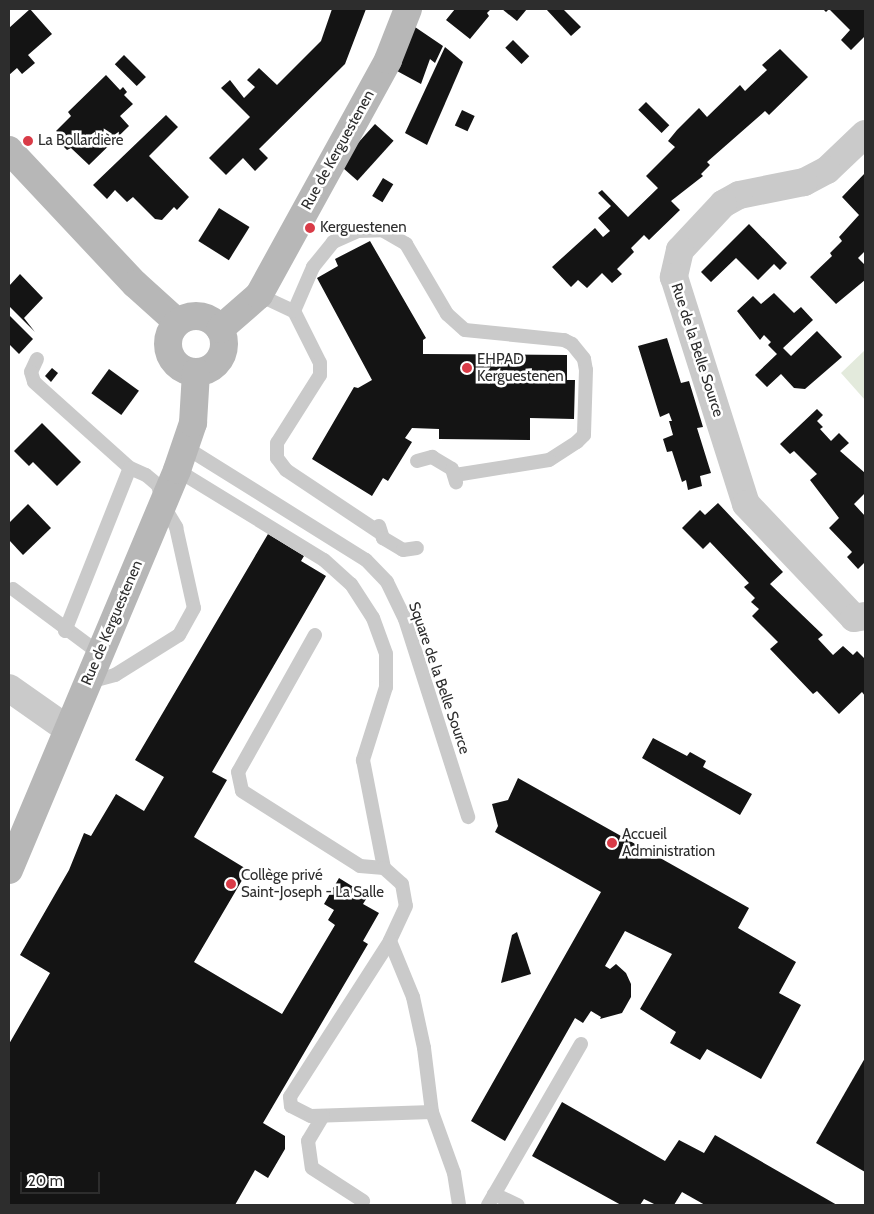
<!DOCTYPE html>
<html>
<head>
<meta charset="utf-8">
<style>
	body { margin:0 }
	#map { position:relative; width:874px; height:1214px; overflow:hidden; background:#fff; font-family:Cabin,sans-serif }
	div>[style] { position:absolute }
	.green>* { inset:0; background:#e3eadc }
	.building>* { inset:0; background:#141414; transform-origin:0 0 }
	.service>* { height:14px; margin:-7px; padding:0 7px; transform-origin:7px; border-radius:7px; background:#cacaca }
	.minor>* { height:28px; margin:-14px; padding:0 14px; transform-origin:14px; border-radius:14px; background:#cacaca }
	.secondary>* { height:28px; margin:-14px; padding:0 14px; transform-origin:14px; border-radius:14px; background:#b7b7b7 }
	.secondary>.ring { margin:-14px; padding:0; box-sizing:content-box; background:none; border:28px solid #b7b7b7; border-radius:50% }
	.dots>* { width:14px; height:14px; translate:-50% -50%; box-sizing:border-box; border:2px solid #fff; border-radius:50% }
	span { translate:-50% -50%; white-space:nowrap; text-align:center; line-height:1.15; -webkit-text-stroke:5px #fff; paint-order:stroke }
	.poi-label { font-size:15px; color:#2d2d2d }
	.left { translate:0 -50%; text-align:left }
	.street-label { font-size:15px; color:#2d2d2d }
	.frame { position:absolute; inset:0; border:10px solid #2d2d2d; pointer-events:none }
	.scale { position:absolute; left:20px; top:1172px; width:80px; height:22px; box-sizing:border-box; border:2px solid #2d2d2d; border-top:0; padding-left:6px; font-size:15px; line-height:18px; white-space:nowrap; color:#2d2d2d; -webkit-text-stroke:4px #fff; paint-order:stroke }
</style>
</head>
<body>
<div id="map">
	<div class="green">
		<i style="clip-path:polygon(865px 350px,865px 400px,841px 373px)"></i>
	</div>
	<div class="building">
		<i style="clip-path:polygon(30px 9px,52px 34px,28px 55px,35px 63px,22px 74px,17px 68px,9px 75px,9px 28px)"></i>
		<i style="clip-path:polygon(332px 9px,366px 9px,345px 64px,259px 149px,268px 158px,255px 171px,243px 158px,226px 175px,209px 158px,250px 117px,221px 88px,230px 80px,244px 98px,255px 87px,247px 80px,259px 68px,277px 85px,321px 41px)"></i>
		<i style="clip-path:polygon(455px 9px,491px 9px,487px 13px,489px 16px,470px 39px,446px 20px)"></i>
		<i style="clip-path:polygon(502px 9px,527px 9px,517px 21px)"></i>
		<i style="clip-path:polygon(546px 9px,563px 9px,581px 27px,571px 36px)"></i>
		<i style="clip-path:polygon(823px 9px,865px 9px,865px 36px,851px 50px,841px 40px,850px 30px,829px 9px,826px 12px)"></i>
		<i style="clip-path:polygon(415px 27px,443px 46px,435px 63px,430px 59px,421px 84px,397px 71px)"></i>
		<i style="left:513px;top:40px;width:23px;height:11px;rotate:45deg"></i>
		<i style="clip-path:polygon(445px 47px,463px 62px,427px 145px,405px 133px)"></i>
		<i style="clip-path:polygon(780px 49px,808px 77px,769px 115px,765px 111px,707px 162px,710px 165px,701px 174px,703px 176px,671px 201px,680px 210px,649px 240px,644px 235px,631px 248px,634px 252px,617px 269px,622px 274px,612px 283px,602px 273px,587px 288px,578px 280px,571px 287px,552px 267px,595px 228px,603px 237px,610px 231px,598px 218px,611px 206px,598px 193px,602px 190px,628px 217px,658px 188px,646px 176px,675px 147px,668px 141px,677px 130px,699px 108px,707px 117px,740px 85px,745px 91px,767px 70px,762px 65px)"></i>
		<i style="left:124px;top:55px;width:31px;height:13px;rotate:45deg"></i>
		<i style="clip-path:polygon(106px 75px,120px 90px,123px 87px,127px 92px,124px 95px,133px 104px,120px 116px,129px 126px,89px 165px,71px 148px,67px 150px,63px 146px,67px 142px,56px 131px,71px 116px,68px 112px)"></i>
		<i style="left:646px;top:102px;width:33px;height:11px;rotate:45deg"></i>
		<i style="left:462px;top:110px;width:14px;height:17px;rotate:25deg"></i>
		<i style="clip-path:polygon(166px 115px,178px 127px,149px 156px,189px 197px,177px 210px,174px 207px,162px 220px,155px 219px,133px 197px,127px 202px,115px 190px,107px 199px,93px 185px)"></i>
		<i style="left:375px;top:124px;width:25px;height:54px;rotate:42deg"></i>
		<i style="clip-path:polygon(865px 173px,865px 251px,858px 258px,865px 265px,865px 280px,836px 304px,810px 277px,832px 256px,830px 253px,842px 241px,839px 237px,859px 215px,842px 197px)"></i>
		<i style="left:383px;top:178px;width:12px;height:21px;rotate:31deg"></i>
		<i style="left:219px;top:208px;width:36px;height:39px;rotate:32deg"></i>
		<i style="clip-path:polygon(749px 224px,787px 263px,780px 270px,774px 264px,758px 280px,736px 258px,711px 282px,701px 272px)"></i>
		<i style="clip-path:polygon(370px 241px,426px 338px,423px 340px,423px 354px,567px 355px,567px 380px,575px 380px,574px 419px,530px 418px,530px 440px,439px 439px,439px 429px,412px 428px,405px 438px,412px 442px,388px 481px,383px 478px,372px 496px,312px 459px,354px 387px,358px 388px,372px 380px,317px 278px,338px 266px,335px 259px)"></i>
		<i style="clip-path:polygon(20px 274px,43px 298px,24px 318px,35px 332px,9px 306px,9px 286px)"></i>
		<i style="clip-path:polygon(774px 293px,794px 313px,801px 307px,813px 320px,783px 348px,791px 356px,817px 331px,842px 357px,805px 389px,794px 388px,781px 374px,767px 387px,755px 375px,777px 354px,768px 345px,771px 342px,764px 335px,760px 340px,737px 311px,753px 296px,761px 304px)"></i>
		<i style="clip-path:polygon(9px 315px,33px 339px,19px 354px,9px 344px)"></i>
		<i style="clip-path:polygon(667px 338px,681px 383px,689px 381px,703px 427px,697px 428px,711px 473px,700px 476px,702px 486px,688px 490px,686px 480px,682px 482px,672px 451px,667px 452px,663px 439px,673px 435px,669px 421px,672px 421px,669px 413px,660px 417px,638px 346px)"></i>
		<i style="clip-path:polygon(52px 368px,58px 373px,51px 382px,45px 376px)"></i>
		<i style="left:109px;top:369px;width:37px;height:30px;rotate:36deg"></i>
		<i style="clip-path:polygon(817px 409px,823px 415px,817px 421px,823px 427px,820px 429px,831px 441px,839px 433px,849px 443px,840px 451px,865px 473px,865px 493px,854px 504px,865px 516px,865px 562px,858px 569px,847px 557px,852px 552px,829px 528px,839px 518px,810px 480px,817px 474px,794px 451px,790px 454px,780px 444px)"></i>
		<i style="clip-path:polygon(42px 423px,81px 462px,57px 486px,33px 462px,29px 466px,14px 451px)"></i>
		<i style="clip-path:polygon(718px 503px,783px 572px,770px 584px,823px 635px,818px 639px,833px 655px,843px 646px,853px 655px,857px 651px,865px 659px,865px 696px,862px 692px,839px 714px,817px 691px,813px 694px,770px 649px,778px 642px,752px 616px,759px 609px,751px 602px,755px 598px,744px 587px,749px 583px,710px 542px,703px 549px,682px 528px,700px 510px,705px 515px)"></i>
		<i style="clip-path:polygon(28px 504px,51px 528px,23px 555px,9px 540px,9px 523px)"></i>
		<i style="clip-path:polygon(268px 534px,304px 556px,301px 561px,326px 576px,212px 772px,227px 780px,194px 837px,248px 870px,194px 962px,282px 1014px,335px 925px,328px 920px,334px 910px,324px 904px,339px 878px,368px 896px,363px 904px,379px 913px,363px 941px,368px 944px,263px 1123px,285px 1136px,285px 1149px,268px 1178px,255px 1170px,235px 1205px,9px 1205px,9px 1044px,50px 973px,20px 955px,69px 870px,84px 833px,91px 836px,116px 794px,144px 811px,164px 777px,135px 760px)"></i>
		<i style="clip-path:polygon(653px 738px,687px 756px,690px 752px,706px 761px,703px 767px,752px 794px,740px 815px,642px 758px)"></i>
		<i style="clip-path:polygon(518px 778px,749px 908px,738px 928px,796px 962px,779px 993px,801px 1005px,761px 1079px,707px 1049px,700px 1060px,670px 1043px,676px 1032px,640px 1009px,672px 954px,625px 931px,605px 966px,610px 969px,616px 964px,626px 973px,631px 984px,631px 997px,622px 1013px,600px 1019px,601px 1017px,591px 1011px,583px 1023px,575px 1018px,505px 1141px,471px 1121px,601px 892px,495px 832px,498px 826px,492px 804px,508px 800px)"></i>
		<i style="clip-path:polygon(517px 932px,531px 974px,501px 983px,512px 935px)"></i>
		<i style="clip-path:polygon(865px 1058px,865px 1172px,816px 1143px)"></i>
		<i style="clip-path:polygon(562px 1102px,665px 1161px,679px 1140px,704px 1153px,715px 1135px,837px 1205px,705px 1205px,682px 1192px,674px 1205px,656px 1205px,644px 1199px,640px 1205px,621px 1205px,532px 1156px)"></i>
	</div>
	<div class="service">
		<i style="left:259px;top:295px;width:38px;rotate:25deg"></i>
		<i style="left:294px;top:311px;width:58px;rotate:63.4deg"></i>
		<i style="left:320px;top:363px;width:12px;rotate:90deg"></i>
		<i style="left:320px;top:375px;width:80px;rotate:122.3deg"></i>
		<i style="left:277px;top:443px;width:15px;rotate:90deg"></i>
		<i style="left:277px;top:458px;width:15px;rotate:53deg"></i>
		<i style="left:286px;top:470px;width:112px;rotate:33.7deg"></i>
		<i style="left:294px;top:311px;width:48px;rotate:-66.6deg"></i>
		<i style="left:313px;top:267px;width:32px;rotate:-51deg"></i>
		<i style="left:333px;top:242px;width:27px;rotate:-24deg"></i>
		<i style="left:358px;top:231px;width:24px;rotate:-2deg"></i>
		<i style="left:382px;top:230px;width:28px;rotate:30deg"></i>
		<i style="left:406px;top:244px;width:81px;rotate:59.6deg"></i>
		<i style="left:447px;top:314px;width:24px;rotate:42deg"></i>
		<i style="left:465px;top:330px;width:100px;rotate:5.8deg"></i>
		<i style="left:564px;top:340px;width:9px;rotate:27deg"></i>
		<i style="left:572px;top:344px;width:19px;rotate:51deg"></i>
		<i style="left:584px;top:359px;width:11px;rotate:80deg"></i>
		<i style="left:586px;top:370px;width:65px;rotate:91.8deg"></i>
		<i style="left:584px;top:435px;width:10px;rotate:135deg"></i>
		<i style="left:577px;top:442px;width:33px;rotate:147deg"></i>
		<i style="left:549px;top:460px;width:95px;rotate:170.9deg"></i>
		<i style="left:37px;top:359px;width:14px;rotate:115deg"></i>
		<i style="left:31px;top:372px;width:10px;rotate:73deg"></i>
		<i style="left:34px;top:382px;width:129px;rotate:41.9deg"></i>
		<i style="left:130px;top:468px;width:17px;rotate:24deg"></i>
		<i style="left:146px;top:475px;width:16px;rotate:40deg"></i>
		<i style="left:158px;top:485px;width:21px;rotate:76deg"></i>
		<i style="left:163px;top:505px;width:26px;rotate:59deg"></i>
		<i style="left:176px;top:527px;width:83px;rotate:77.5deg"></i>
		<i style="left:194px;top:608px;width:31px;rotate:119deg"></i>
		<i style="left:179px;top:635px;width:75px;rotate:148deg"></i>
		<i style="left:115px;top:675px;width:27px;rotate:165deg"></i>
		<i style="left:185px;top:447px;width:213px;rotate:32deg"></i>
		<i style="left:366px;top:560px;width:30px;rotate:46deg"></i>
		<i style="left:387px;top:582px;width:41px;rotate:64.1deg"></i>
		<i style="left:405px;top:619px;width:208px;rotate:72.3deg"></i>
		<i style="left:417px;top:461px;width:16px;rotate:-15deg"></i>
		<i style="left:432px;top:457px;width:23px;rotate:31deg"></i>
		<i style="left:452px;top:469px;width:14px;rotate:73deg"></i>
		<i style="left:177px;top:470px;width:172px;rotate:31.5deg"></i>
		<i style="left:324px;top:560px;width:36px;rotate:42deg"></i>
		<i style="left:351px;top:584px;width:40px;rotate:57.1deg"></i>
		<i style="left:373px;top:618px;width:38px;rotate:70deg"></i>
		<i style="left:386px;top:654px;width:33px;rotate:90deg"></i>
		<i style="left:386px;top:687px;width:77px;rotate:107.5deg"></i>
		<i style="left:363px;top:760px;width:110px;rotate:79deg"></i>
		<i style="left:379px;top:526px;width:13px;rotate:72deg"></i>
		<i style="left:383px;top:538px;width:23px;rotate:31deg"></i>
		<i style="left:403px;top:550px;width:14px;rotate:-8deg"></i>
		<i style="left:13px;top:589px;width:107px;rotate:36.7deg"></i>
		<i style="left:65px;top:631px;width:175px;rotate:-68.3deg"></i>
		<i style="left:315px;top:635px;width:157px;rotate:119.3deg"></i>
		<i style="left:238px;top:772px;width:19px;rotate:78deg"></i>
		<i style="left:242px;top:791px;width:140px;rotate:32.4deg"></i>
		<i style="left:360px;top:866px;width:24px;rotate:5deg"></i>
		<i style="left:384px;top:868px;width:24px;rotate:42deg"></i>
		<i style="left:402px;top:884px;width:22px;rotate:80deg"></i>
		<i style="left:406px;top:906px;width:38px;rotate:115deg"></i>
		<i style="left:390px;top:941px;width:61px;rotate:67.7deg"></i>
		<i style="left:413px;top:997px;width:52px;rotate:77.8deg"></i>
		<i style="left:424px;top:1048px;width:64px;rotate:82.9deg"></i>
		<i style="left:432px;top:1112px;width:65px;rotate:70.2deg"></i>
		<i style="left:454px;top:1173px;width:32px;rotate:81deg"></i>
		<i style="left:390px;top:941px;width:185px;rotate:122.7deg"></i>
		<i style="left:290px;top:1097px;width:9px;rotate:84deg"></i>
		<i style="left:291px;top:1106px;width:22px;rotate:27deg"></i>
		<i style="left:311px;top:1116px;width:121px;rotate:-1.9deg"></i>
		<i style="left:323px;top:1116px;width:29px;rotate:121deg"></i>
		<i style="left:308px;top:1141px;width:27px;rotate:82deg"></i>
		<i style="left:312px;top:1168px;width:61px;rotate:32.9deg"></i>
		<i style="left:494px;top:1194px;width:26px;rotate:25deg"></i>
		<i style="left:488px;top:1205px;width:186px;rotate:-60deg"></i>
	</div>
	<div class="minor">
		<i style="left:865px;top:134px;width:52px;rotate:136.5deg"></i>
		<i style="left:827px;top:170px;width:26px;rotate:152deg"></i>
		<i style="left:804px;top:182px;width:66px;rotate:168.7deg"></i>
		<i style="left:739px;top:195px;width:18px;rotate:151deg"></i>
		<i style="left:723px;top:204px;width:63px;rotate:133.1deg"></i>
		<i style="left:680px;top:250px;width:28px;rotate:103deg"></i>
		<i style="left:674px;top:277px;width:238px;rotate:72.4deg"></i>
		<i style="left:746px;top:504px;width:157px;rotate:46.5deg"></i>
		<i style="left:854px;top:618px;width:11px;rotate:-10deg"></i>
		<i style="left:9px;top:688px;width:70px;rotate:35.1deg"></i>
	</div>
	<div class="secondary">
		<i style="left:9px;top:150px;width:184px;rotate:46.8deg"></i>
		<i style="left:135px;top:284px;width:57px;rotate:42.1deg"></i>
		<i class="ring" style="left:168px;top:316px;width:28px;height:28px"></i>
		<i style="left:220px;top:329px;width:52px;rotate:-41.1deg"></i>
		<i style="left:259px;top:295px;width:268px;rotate:-61.2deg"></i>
		<i style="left:388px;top:60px;width:55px;rotate:-68.6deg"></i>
		<i style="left:9px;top:870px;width:434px;rotate:-67.2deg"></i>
		<i style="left:177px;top:470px;width:50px;rotate:-71.2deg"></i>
		<i style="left:193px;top:423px;width:51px;rotate:-86.6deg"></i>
	</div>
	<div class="dots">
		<i style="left:28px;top:141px;background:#d93b47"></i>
		<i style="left:310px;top:228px;background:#d93b47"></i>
		<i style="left:467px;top:368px;background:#d93b47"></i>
		<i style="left:612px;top:843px;background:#d93b47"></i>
		<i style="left:231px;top:884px;background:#d93b47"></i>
	</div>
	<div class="poi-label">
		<span class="left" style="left:38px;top:141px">La Bollardière</span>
		<span class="left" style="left:320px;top:228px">Kerguestenen</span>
		<span class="left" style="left:477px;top:368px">EHPAD<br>Kerguestenen</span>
		<span class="left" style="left:622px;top:843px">Accueil<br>Administration</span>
		<span class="left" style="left:241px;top:884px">Collège privé<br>Saint-Joseph - La Salle</span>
	</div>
	<div class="street-label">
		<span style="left:338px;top:150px;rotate:-61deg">Rue de Kerguestenen</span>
		<span style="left:697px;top:350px;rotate:72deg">Rue de la Belle Source</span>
		<span style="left:112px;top:623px;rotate:-67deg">Rue de Kerguestenen</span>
		<span style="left:439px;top:678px;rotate:71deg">Square de la Belle Source</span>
	</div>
	<div class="frame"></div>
	<div class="scale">20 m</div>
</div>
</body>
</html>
